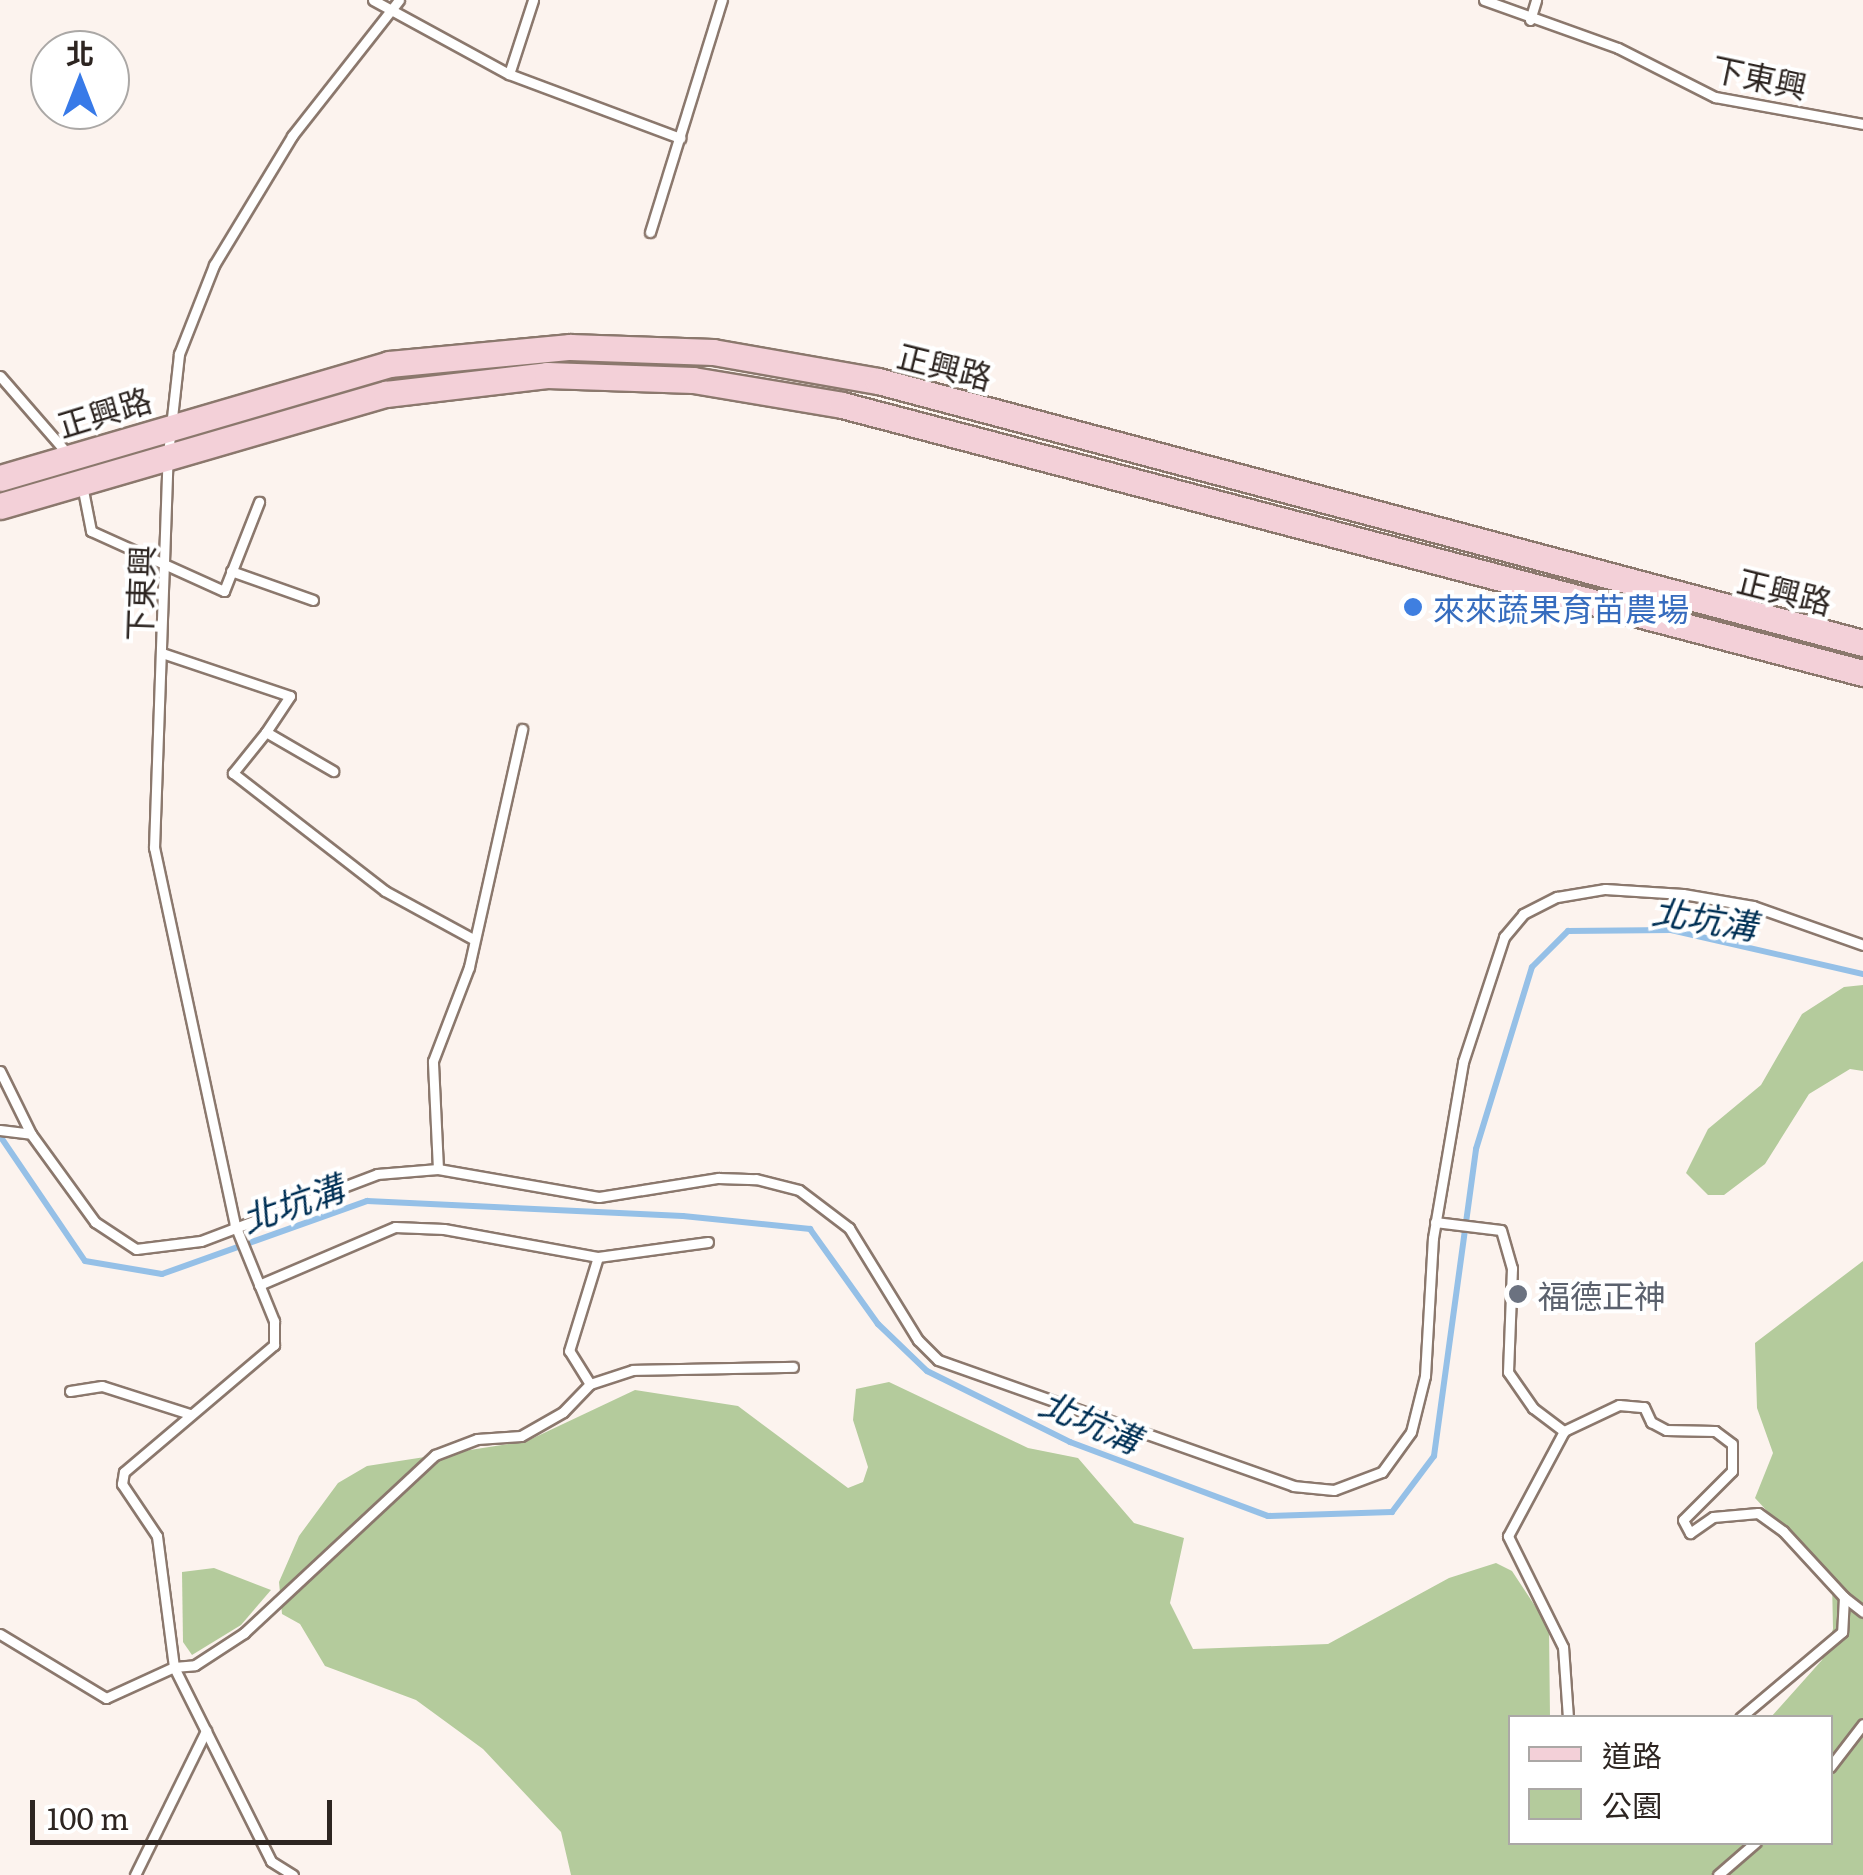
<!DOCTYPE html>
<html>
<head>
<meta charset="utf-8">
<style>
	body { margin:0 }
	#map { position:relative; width:1863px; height:1875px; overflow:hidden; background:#fcf3ee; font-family:Literata,"Noto Sans TC",serif }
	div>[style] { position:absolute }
	.green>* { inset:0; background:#b4cb9c }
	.stream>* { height:6px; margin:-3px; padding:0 3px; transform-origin:3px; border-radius:3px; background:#95c0e7 }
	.roads { filter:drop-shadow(2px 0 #8b786d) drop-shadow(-2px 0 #8b786d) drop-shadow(0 2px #8b786d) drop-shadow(0 -2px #8b786d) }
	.service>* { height:9px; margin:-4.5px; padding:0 4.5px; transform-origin:4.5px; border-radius:4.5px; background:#fff }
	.secondary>* { height:25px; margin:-12.5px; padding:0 12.5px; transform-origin:12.5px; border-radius:12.5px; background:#f3d0d8 }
	.dots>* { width:28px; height:28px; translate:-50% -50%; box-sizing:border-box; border:5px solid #fff; border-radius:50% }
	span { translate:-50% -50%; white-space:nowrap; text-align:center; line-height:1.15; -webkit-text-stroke:8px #fff; paint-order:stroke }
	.street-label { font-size:32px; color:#2d2521 }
	.shop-label { font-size:32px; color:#366cbe }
	.left { translate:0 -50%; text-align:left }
	.worship-label { font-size:32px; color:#5b616d }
	.water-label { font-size:35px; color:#003055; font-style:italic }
	.legend { position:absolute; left:1508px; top:1715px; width:325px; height:130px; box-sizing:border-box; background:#fff; border:2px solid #aba8a6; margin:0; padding:12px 18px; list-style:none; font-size:30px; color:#2d2521 }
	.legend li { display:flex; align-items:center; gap:20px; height:50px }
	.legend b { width:50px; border:2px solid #aba8a6 }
	.north { position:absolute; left:30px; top:30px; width:100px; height:100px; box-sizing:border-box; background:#fff; border:2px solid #aba8a6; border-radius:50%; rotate:0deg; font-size:28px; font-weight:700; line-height:40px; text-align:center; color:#2d2521 }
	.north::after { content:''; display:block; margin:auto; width:35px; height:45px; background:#387ae8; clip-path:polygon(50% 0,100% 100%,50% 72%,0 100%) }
	.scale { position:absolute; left:30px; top:1800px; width:302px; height:45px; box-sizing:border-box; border:5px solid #2d2521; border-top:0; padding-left:12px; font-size:30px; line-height:35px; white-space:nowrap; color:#2d2521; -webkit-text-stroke:8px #fff; paint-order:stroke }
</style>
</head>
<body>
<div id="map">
	<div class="green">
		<i style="clip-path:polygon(1863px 985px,1863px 1071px,1850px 1069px,1809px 1094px,1765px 1164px,1724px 1195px,1708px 1195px,1686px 1173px,1708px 1129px,1761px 1085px,1802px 1014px,1844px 987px)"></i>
		<i style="clip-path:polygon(1863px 1261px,1863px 1875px,571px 1875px,561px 1832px,483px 1749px,416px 1700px,325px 1666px,300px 1624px,282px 1614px,279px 1582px,299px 1536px,338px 1483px,367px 1466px,527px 1441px,635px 1390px,738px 1406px,848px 1488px,863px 1482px,868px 1467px,853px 1420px,856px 1389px,889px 1382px,1028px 1448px,1078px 1458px,1134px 1523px,1184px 1538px,1170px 1603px,1193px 1649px,1328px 1644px,1449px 1578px,1496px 1563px,1512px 1571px,1549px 1627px,1550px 1717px,1510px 1718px,1510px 1842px,1830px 1842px,1830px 1718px,1771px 1717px,1822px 1660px,1833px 1629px,1832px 1581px,1755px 1498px,1773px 1453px,1757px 1408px,1755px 1343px)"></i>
		<i style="clip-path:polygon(214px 1568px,271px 1590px,241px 1625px,192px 1655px,183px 1642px,182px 1572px)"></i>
	</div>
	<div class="stream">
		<i style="left:0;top:1136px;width:151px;rotate:55.8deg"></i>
		<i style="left:85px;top:1261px;width:78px;rotate:9.6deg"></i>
		<i style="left:162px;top:1274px;width:218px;rotate:-19.6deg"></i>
		<i style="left:367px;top:1201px;width:316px;rotate:2.7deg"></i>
		<i style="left:683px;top:1216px;width:128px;rotate:5.8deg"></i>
		<i style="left:810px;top:1229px;width:117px;rotate:54.4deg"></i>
		<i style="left:878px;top:1324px;width:68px;rotate:43.8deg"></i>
		<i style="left:927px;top:1371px;width:160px;rotate:26.4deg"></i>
		<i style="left:1070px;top:1442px;width:211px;rotate:20.5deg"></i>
		<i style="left:1268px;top:1516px;width:124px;rotate:-1.8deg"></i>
		<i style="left:1392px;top:1512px;width:70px;rotate:-53.1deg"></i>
		<i style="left:1434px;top:1456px;width:310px;rotate:-82.2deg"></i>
		<i style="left:1476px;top:1149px;width:190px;rotate:-72.9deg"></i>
		<i style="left:1532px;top:967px;width:51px;rotate:-45deg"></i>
		<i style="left:1568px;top:931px;width:103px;rotate:-0.6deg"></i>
		<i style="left:1671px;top:930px;width:197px;rotate:12.9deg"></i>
	</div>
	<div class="roads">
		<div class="service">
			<i style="left:373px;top:0;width:155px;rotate:28.6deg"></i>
			<i style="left:509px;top:74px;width:78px;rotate:-72deg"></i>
			<i style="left:1484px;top:0;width:142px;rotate:19.7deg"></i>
			<i style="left:1618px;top:48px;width:109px;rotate:26.8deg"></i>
			<i style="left:1715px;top:97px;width:150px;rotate:10.3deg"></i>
			<i style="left:1530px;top:20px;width:21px;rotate:-73deg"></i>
			<i style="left:509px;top:74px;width:183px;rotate:20.5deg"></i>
			<i style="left:650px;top:232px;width:243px;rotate:-72.8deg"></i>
			<i style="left:0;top:376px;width:102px;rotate:49deg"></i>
			<i style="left:82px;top:485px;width:47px;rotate:78.9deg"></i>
			<i style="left:91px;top:531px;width:146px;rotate:24.3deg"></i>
			<i style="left:224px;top:591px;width:96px;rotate:-68.5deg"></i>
			<i style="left:231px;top:571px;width:87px;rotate:19.5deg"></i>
			<i style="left:162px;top:653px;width:135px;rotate:18.6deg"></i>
			<i style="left:290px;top:696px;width:43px;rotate:123.7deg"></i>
			<i style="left:266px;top:732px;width:78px;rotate:30.2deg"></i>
			<i style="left:266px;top:732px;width:53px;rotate:128.8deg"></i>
			<i style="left:233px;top:773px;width:192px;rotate:37.8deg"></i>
			<i style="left:385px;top:891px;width:100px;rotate:28.6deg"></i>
			<i style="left:0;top:1071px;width:70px;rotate:63.8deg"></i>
			<i style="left:31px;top:1134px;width:109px;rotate:54deg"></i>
			<i style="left:95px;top:1222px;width:49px;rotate:33.4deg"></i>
			<i style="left:136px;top:1249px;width:65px;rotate:-7deg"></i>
			<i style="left:201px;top:1241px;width:188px;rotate:-20.8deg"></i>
			<i style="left:377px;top:1174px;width:61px;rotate:-4.7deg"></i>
			<i style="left:438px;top:1169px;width:163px;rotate:9.9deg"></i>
			<i style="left:599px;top:1197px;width:121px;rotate:-9.1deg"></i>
			<i style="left:718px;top:1178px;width:38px;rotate:2deg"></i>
			<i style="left:756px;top:1179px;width:44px;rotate:14.3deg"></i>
			<i style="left:799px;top:1190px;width:63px;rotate:37.2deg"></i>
			<i style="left:849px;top:1228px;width:132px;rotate:58.4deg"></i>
			<i style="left:918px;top:1340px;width:28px;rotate:45deg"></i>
			<i style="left:938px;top:1360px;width:377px;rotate:19.5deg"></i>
			<i style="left:1293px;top:1486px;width:41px;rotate:5.6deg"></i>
			<i style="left:1334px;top:1490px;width:51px;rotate:-20.6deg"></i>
			<i style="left:1382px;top:1472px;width:49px;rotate:-54.1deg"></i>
			<i style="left:1411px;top:1432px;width:58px;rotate:-76deg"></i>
			<i style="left:1425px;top:1376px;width:138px;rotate:-86.7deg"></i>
			<i style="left:1433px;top:1238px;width:179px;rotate:-80.3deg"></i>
			<i style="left:1463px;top:1062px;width:132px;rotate:-71.8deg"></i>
			<i style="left:1504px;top:937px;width:30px;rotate:-50deg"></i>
			<i style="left:1523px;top:914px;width:38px;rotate:-27deg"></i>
			<i style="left:1557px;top:897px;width:49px;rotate:-9.5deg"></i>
			<i style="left:1605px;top:889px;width:78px;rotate:3.7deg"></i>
			<i style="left:1683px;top:894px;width:71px;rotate:9.7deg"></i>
			<i style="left:1753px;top:906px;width:117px;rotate:19.5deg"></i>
			<i style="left:0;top:1130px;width:31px;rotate:7deg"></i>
			<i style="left:438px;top:1169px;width:108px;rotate:-92.7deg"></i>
			<i style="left:433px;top:1061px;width:101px;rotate:-69deg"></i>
			<i style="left:469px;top:967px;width:244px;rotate:-77.4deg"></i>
			<i style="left:1435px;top:1222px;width:66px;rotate:6.9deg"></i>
			<i style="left:1501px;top:1230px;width:40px;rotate:74deg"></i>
			<i style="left:1512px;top:1268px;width:104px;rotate:92.2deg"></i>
			<i style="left:1508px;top:1372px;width:44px;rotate:55.2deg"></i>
			<i style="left:1533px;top:1408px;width:39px;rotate:37deg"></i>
			<i style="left:259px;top:1285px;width:148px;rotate:-23.1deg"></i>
			<i style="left:395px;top:1227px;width:49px;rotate:2.3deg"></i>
			<i style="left:444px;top:1229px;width:157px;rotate:10.3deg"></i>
			<i style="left:598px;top:1257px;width:111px;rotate:-7.8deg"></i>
			<i style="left:590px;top:1384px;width:39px;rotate:-122deg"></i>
			<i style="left:569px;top:1351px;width:98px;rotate:-72.9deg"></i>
			<i style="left:70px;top:1391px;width:32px;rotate:-9deg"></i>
			<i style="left:102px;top:1386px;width:92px;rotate:17.7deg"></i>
			<i style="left:1844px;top:1597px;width:24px;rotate:38deg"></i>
			<i style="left:0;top:1634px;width:124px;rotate:31.1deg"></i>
			<i style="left:106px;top:1698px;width:75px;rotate:-24.5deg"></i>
			<i style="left:174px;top:1667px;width:21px;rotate:-5deg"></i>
			<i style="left:195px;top:1665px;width:59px;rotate:-33.1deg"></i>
			<i style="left:244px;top:1633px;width:261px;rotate:-43deg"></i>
			<i style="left:435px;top:1455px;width:45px;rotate:-20.9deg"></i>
			<i style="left:477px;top:1439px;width:44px;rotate:-3.9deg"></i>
			<i style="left:521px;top:1436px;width:48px;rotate:-29.7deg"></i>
			<i style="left:563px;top:1412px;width:39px;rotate:-46deg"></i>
			<i style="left:590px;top:1384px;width:45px;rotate:-18deg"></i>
			<i style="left:633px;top:1370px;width:160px;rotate:-1.1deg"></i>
			<i style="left:1568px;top:1718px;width:71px;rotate:-94deg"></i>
			<i style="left:1563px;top:1647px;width:124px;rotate:-116.4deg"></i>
			<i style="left:1508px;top:1536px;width:119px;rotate:-61.9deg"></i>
			<i style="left:1564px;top:1431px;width:61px;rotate:-25.3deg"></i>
			<i style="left:1619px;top:1405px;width:25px;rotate:5deg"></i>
			<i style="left:1644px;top:1407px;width:17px;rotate:65deg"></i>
			<i style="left:1651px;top:1422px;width:17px;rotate:28deg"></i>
			<i style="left:1666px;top:1430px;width:49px;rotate:1.2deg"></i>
			<i style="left:1715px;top:1431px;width:21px;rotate:37deg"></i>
			<i style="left:1732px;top:1444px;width:27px;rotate:90deg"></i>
			<i style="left:1732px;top:1471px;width:69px;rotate:135deg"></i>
			<i style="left:1683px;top:1520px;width:15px;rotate:62deg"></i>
			<i style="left:1690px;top:1533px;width:28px;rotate:-35deg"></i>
			<i style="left:1713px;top:1517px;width:45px;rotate:-5.1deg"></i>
			<i style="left:1758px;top:1513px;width:31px;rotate:36deg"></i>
			<i style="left:1783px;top:1531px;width:90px;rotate:47.3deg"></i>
			<i style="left:1844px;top:1597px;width:35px;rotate:93deg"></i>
			<i style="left:1842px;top:1632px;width:133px;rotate:139.9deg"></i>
			<i style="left:1830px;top:1767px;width:54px;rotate:-52.5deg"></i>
			<i style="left:135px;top:1875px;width:161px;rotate:-63.8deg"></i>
			<i style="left:293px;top:1875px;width:26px;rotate:-148deg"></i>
			<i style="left:271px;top:1861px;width:217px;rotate:-116.6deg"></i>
			<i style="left:174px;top:1667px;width:132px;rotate:-97.4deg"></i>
			<i style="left:157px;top:1536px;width:63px;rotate:-123.9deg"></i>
			<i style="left:122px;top:1484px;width:12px;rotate:-81deg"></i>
			<i style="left:124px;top:1472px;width:197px;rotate:-40.3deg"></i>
			<i style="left:274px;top:1345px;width:24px;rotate:-90deg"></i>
			<i style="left:274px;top:1321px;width:104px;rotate:-112.1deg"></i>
			<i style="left:235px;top:1225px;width:386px;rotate:-102.1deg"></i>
			<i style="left:154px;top:848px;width:394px;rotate:-88deg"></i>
			<i style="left:168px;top:454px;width:101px;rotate:-83.7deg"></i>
			<i style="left:179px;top:354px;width:96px;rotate:-68.5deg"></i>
			<i style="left:214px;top:265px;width:151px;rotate:-58.8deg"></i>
			<i style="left:292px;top:136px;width:173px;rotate:-51.8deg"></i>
			<i style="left:1718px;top:1875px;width:50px;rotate:-41deg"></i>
		</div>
		<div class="secondary">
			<i style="left:0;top:478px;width:405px;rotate:-16.3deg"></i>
			<i style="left:389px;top:364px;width:182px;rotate:-5.4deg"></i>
			<i style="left:570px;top:347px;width:143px;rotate:2deg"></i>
			<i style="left:713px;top:352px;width:168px;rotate:10deg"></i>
			<i style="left:878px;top:381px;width:1019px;rotate:14.9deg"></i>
			<i style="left:0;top:506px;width:402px;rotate:-16.2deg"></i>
			<i style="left:386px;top:394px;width:162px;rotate:-6.7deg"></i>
			<i style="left:547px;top:375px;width:146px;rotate:2deg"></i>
			<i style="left:693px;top:380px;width:151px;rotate:9.5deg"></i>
			<i style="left:842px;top:405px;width:1056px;rotate:14.71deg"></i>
		</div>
	</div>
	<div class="dots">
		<i style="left:1413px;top:607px;background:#3f7fe0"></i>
		<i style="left:1518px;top:1294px;background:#6b7280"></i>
	</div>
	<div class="street-label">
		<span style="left:1760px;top:76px;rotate:12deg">下東興</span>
		<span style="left:945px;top:365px;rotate:14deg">正興路</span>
		<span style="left:104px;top:411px;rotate:-17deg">正興路</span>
		<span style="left:1785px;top:590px;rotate:14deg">正興路</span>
		<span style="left:139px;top:593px;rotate:-88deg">下東興</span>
	</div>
	<div class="shop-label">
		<span class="left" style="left:1433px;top:607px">來來蔬果育苗農場</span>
	</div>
	<div class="worship-label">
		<span class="left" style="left:1538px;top:1294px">福德正神</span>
	</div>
	<div class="water-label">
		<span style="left:1705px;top:917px;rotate:9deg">北坑溝</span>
		<span style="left:292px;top:1202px;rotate:-19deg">北坑溝</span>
		<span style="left:1091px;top:1420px;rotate:23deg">北坑溝</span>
	</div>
	<ul class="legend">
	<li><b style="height:12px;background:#f3d0d8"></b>道路</li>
	<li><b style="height:28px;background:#b4cb9c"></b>公園</li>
	</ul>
	<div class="north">北</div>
	<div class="scale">100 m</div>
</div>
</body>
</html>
